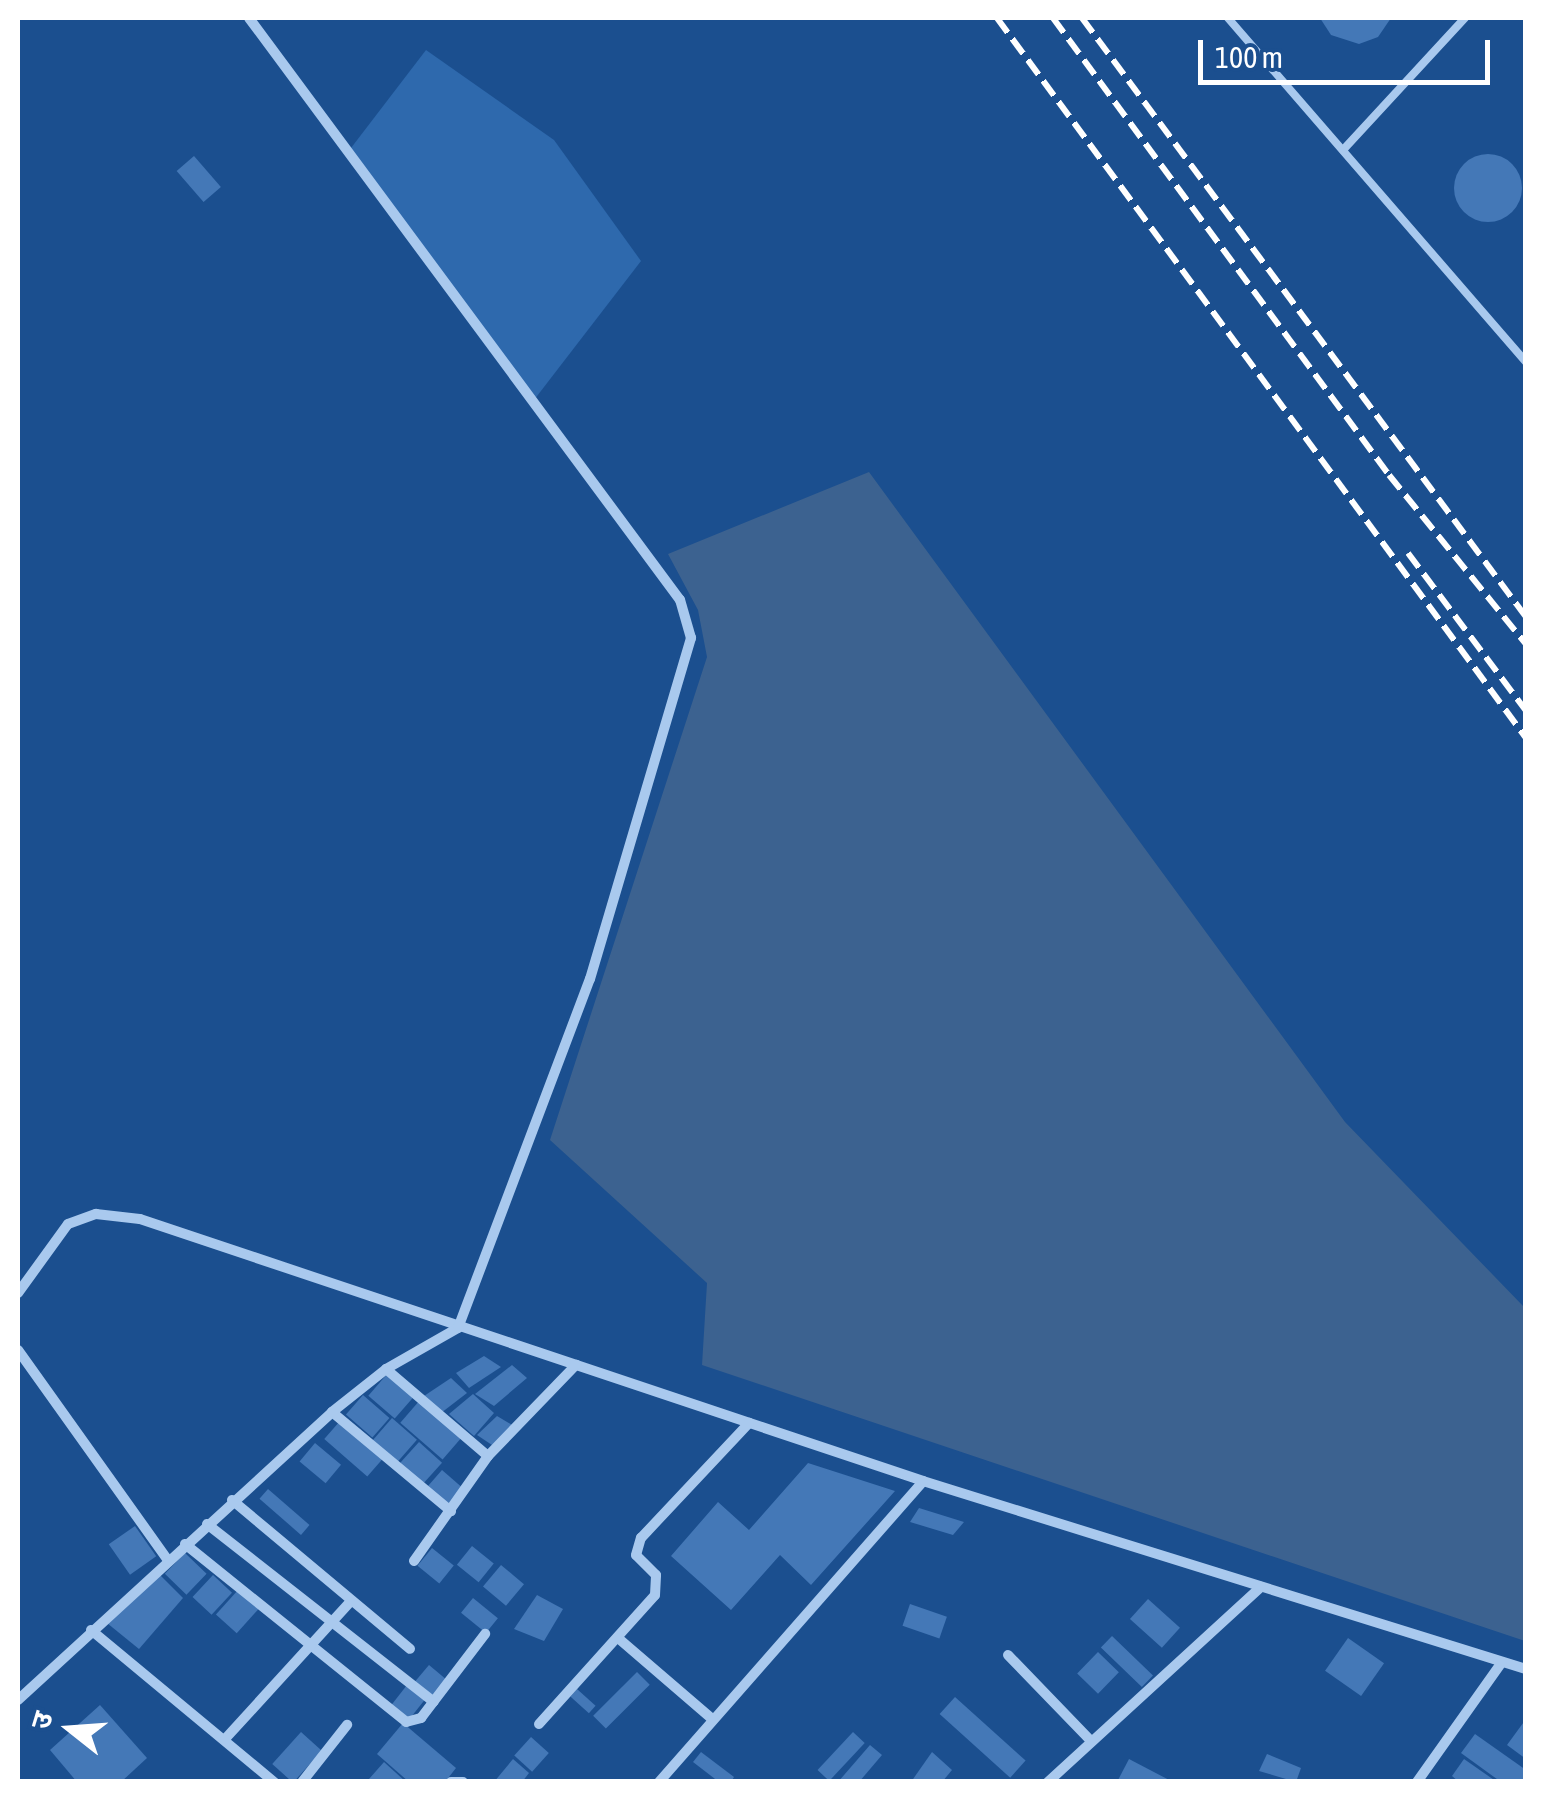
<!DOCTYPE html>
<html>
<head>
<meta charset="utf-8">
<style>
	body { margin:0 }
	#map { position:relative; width:1543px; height:1799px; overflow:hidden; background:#1b4f8f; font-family:"Asap Condensed","Noto Sans Devanagari",sans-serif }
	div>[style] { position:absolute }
	.green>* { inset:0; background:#2e69ad }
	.water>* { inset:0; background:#3c6290 }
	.building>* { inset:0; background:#4478b7; transform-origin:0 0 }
	.round { border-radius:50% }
	.lane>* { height:8px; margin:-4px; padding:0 4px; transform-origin:4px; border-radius:4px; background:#a9c9ee }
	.street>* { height:10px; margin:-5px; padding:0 5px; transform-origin:5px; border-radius:5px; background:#a9c9ee }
	.rail>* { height:6px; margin-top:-3px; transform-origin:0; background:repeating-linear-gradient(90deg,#fff 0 18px,transparent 0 26px) }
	span { translate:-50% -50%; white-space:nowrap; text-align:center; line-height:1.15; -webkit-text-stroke:8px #1b4f8f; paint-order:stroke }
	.frame { position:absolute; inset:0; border:20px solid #fff; pointer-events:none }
	.north { position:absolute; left:20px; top:1679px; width:100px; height:100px; -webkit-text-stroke:8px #1b4f8f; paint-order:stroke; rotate:287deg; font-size:28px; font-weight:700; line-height:40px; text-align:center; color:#fff }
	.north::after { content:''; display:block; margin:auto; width:35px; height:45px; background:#fff; clip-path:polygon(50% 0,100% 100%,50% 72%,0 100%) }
	.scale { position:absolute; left:1198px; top:40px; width:292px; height:45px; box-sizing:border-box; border:5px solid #fff; border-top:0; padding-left:12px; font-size:30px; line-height:35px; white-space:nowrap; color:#fff; -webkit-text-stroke:8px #1b4f8f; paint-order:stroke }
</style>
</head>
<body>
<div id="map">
	<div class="green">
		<i style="clip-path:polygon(426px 50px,554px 140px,641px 261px,534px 400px,351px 148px)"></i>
	</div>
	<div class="water">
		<i style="clip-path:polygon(869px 472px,1345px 1122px,1525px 1308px,1525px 1641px,702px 1365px,707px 1283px,550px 1140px,707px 657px,698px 610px,668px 554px)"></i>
	</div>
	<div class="building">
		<i style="clip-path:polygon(1320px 18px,1391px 18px,1378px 37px,1359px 44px,1331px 35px)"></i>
		<i class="round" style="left:1454px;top:154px;width:68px;height:68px"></i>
		<i style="left:194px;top:156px;width:41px;height:23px;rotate:49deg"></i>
		<i style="clip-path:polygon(484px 1356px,501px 1367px,469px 1388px,456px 1373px)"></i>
		<i style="clip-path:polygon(512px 1365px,527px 1378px,494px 1406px,475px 1394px)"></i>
		<i style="left:388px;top:1373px;width:35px;height:30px;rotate:41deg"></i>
		<i style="clip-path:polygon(451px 1378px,467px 1393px,441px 1413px,424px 1396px)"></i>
		<i style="clip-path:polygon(473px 1394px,494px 1413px,474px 1436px,449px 1414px)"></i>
		<i style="left:363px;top:1395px;width:35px;height:26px;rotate:41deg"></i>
		<i style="left:420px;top:1400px;width:56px;height:30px;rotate:41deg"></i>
		<i style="clip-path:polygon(497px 1416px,514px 1426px,495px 1447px,477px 1435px)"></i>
		<i style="left:392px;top:1418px;width:33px;height:30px;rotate:41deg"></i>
		<i style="left:340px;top:1421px;width:57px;height:24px;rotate:41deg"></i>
		<i style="left:419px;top:1442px;width:31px;height:29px;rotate:42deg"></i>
		<i style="left:315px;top:1443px;width:34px;height:24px;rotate:40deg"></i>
		<i style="clip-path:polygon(808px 1463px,895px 1491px,811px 1585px,780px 1555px,731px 1610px,671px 1556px,718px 1502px,749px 1530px)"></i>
		<i style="left:442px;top:1470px;width:29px;height:23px;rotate:41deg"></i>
		<i style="left:268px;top:1489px;width:55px;height:13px;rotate:41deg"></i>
		<i style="clip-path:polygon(919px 1508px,964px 1522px,953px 1535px,910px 1522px)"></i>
		<i style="left:135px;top:1526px;width:37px;height:32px;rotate:55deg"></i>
		<i style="left:472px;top:1546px;width:28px;height:24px;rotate:39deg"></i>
		<i style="left:432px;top:1548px;width:28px;height:23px;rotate:39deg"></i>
		<i style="left:185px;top:1553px;width:30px;height:29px;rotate:44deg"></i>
		<i style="left:501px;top:1565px;width:30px;height:28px;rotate:40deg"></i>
		<i style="clip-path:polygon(158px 1573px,183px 1598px,139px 1649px,107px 1623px)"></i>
		<i style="left:213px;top:1575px;width:26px;height:30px;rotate:43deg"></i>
		<i style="left:238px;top:1590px;width:28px;height:33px;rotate:42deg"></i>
		<i style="clip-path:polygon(537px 1595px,563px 1609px,544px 1641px,514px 1629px)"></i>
		<i style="left:473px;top:1598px;width:32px;height:19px;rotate:39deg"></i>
		<i style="left:1148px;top:1599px;width:43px;height:27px;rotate:42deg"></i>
		<i style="left:910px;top:1604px;width:39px;height:23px;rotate:19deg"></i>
		<i style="left:1112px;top:1636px;width:57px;height:16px;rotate:44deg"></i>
		<i style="left:1348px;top:1638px;width:44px;height:40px;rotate:35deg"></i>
		<i style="left:1098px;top:1652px;width:29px;height:30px;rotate:44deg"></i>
		<i style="left:429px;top:1665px;width:23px;height:22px;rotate:40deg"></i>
		<i style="left:637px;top:1672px;width:18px;height:62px;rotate:45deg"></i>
		<i style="left:407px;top:1685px;width:23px;height:25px;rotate:38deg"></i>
		<i style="left:577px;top:1689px;width:25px;height:10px;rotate:42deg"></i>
		<i style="left:955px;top:1697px;width:95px;height:23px;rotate:42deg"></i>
		<i style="clip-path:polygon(100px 1705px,147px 1758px,121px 1782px,77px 1782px,50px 1750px)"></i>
		<i style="clip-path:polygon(1526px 1719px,1526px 1759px,1507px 1745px)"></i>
		<i style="clip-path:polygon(403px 1723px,456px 1768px,445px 1782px,409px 1782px,377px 1754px)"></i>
		<i style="left:301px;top:1732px;width:28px;height:43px;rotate:42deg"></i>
		<i style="left:853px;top:1732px;width:16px;height:52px;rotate:43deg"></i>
		<i style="clip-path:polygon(1475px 1734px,1526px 1770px,1523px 1782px,1501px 1782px,1461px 1753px)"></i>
		<i style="left:531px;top:1737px;width:24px;height:25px;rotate:42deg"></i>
		<i style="clip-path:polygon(870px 1745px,882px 1755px,859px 1782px,838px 1782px)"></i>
		<i style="clip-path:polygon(701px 1752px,734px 1777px,731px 1782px,719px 1782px,693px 1762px)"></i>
		<i style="clip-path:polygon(932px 1752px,952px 1770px,942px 1782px,911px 1782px)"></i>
		<i style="clip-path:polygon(1267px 1754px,1301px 1768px,1296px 1782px,1259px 1771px)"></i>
		<i style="clip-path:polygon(513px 1759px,529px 1773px,522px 1782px,494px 1782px)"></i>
		<i style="clip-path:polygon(1129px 1759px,1173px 1782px,1117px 1782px)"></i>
		<i style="clip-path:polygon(1464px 1759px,1497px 1782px,1459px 1782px,1452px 1776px)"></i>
		<i style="clip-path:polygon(384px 1762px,406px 1782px,369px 1779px)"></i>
	</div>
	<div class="lane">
		<i style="left:1228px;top:18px;width:455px;rotate:49.1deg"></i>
		<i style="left:1343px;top:150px;width:180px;rotate:-47.3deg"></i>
	</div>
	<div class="street">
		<i style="left:18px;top:1293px;width:85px;rotate:-54.1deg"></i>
		<i style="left:68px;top:1224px;width:30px;rotate:-20deg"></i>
		<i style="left:96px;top:1214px;width:44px;rotate:6.5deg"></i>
		<i style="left:140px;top:1219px;width:826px;rotate:18.5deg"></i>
		<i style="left:923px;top:1481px;width:632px;rotate:17.32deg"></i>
		<i style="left:18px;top:1350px;width:258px;rotate:54.5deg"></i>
		<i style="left:386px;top:1369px;width:134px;rotate:40.5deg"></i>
		<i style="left:332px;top:1412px;width:155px;rotate:39.8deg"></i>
		<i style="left:232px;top:1500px;width:232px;rotate:39.9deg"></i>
		<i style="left:207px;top:1524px;width:288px;rotate:38.1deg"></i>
		<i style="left:185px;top:1544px;width:284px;rotate:38.8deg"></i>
		<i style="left:406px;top:1722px;width:16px;rotate:-15deg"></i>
		<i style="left:421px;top:1718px;width:106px;rotate:-52.7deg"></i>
		<i style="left:414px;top:1561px;width:128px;rotate:-54.8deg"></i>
		<i style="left:488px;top:1456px;width:127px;rotate:-46deg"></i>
		<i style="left:91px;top:1630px;width:238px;rotate:39.7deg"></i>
		<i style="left:618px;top:1638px;width:121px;rotate:40.7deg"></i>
		<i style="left:1008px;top:1655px;width:118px;rotate:46deg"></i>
		<i style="left:18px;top:1700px;width:426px;rotate:-42.5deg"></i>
		<i style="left:332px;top:1412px;width:69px;rotate:-38.5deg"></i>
		<i style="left:386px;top:1369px;width:83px;rotate:-29.7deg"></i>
		<i style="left:458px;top:1328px;width:373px;rotate:-69.3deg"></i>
		<i style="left:590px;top:979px;width:356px;rotate:-73.5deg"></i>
		<i style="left:691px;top:638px;width:40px;rotate:-106deg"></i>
		<i style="left:680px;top:600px;width:724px;rotate:-126.52deg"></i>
		<i style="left:539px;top:1724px;width:173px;rotate:-48deg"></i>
		<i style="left:655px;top:1595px;width:20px;rotate:-87deg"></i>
		<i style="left:656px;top:1575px;width:28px;rotate:-135deg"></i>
		<i style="left:636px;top:1555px;width:18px;rotate:-74deg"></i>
		<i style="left:641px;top:1538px;width:158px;rotate:-46.8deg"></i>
		<i style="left:225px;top:1739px;width:185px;rotate:-47.6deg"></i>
		<i style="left:302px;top:1782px;width:73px;rotate:-51.7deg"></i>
		<i style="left:451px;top:1782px;width:12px"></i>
		<i style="left:659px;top:1782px;width:400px;rotate:-48.7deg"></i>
		<i style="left:1048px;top:1782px;width:289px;rotate:-42.5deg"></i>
		<i style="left:1417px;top:1782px;width:147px;rotate:-54.7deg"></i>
	</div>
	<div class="rail">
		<i style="left:997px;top:18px;width:893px;rotate:53.69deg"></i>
		<i style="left:1053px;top:18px;width:567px;rotate:53.68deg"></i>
		<i style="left:1389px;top:475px;width:218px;rotate:51deg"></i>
		<i style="left:1082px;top:18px;width:746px;rotate:53.45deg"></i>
		<i style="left:1408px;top:553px;width:197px;rotate:53.2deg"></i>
	</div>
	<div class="frame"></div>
	<div class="north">उ</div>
	<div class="scale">100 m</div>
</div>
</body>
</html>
